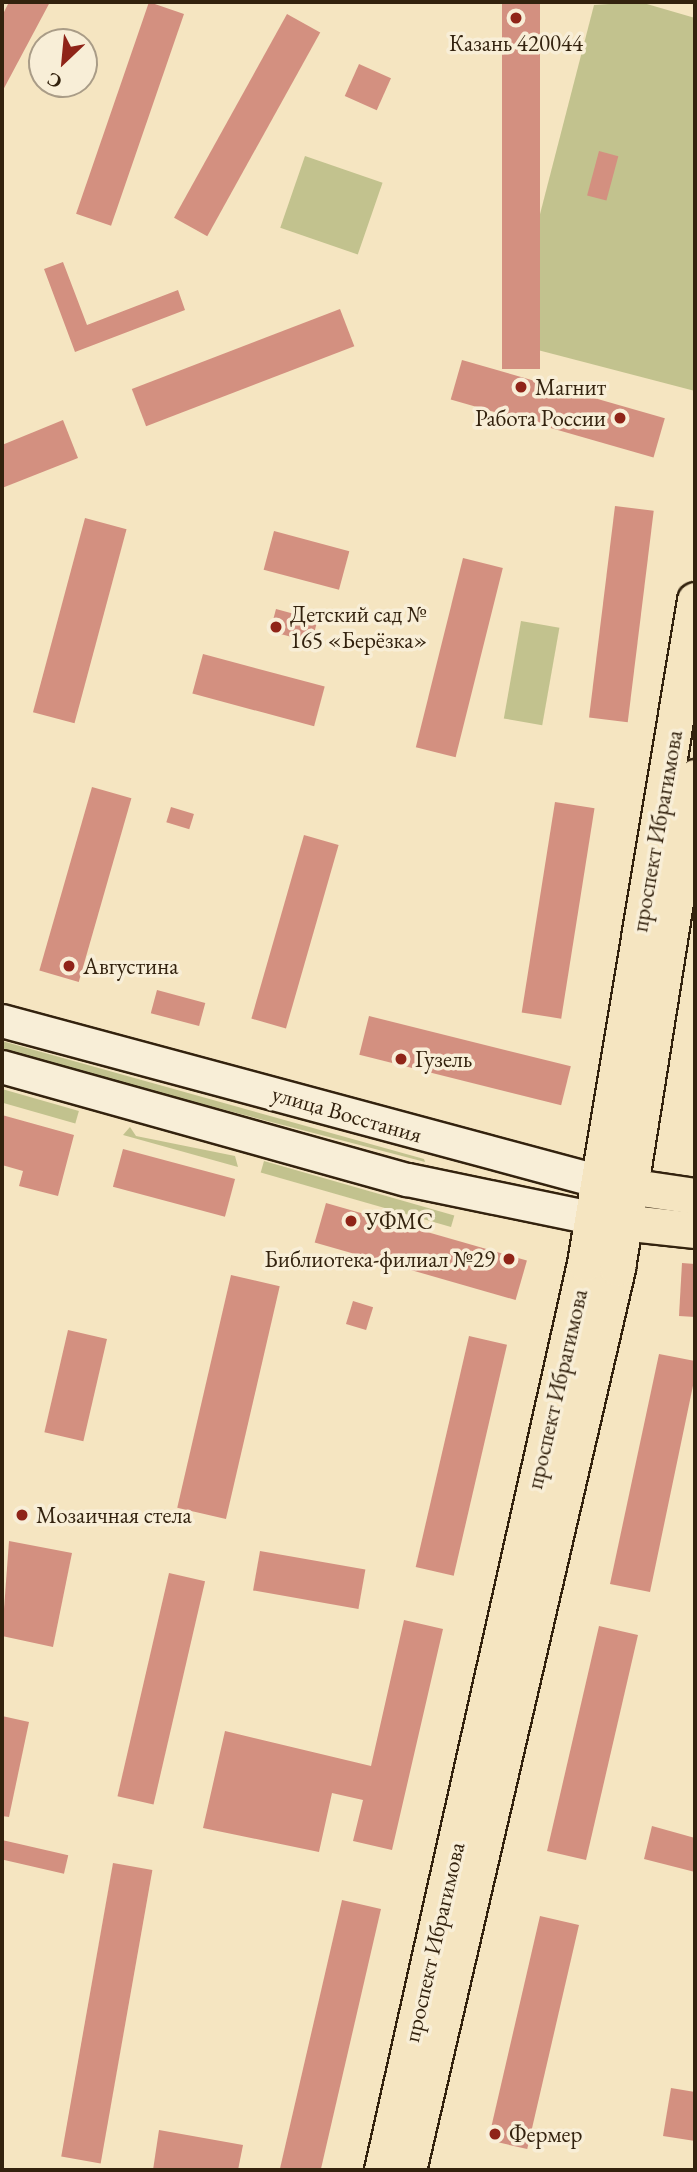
<!DOCTYPE html>
<html>
<head>
<meta charset="utf-8">
<style>
	body { margin:0 }
	#map { position:relative; width:697px; height:2172px; overflow:hidden; background:#f5e5c1; font-family:"EB Garamond",serif }
	div>[style] { position:absolute }
	.green>* { inset:0; background:#c2c28e; transform-origin:0 0 }
	.building>* { inset:0; background:#d39080; transform-origin:0 0 }
	.roads { filter:drop-shadow(2px 0 #33220e) drop-shadow(-2px 0 #33220e) drop-shadow(0 2px #33220e) drop-shadow(0 -2px #33220e) }
	.secondary>* { height:32px; margin:-16px; padding:0 16px; transform-origin:16px; border-radius:16px; background:#f8eed7 }
	.primary>* { height:35px; margin:-17.5px; padding:0 17.5px; transform-origin:17.5px; border-radius:17.5px; background:#f5e5c1 }
	.dots>* { width:19px; height:19px; translate:-50% -50%; box-sizing:border-box; border:4px solid #f8eed7; border-radius:50% }
	span { translate:-50% -50%; white-space:nowrap; text-align:center; line-height:1.15; -webkit-text-stroke:7px #f8eed7; paint-order:stroke }
	.poi-label { font-size:23px; color:#33220e }
	.left { translate:0 -50%; text-align:left }
	.right { translate:-100% -50%; text-align:right }
	.street-label { font-size:23px; color:#33220e }
	.frame { position:absolute; inset:0; border:4px solid #33220e; pointer-events:none }
	.north { position:absolute; left:28px; top:28px; width:70px; height:70px; box-sizing:border-box; background:#f8eed7; border:2px solid #a99c87; border-radius:50%; rotate:206deg; font-size:19px; font-weight:700; line-height:28px; text-align:center; color:#33220e }
	.north::after { content:''; display:block; margin:auto; width:24px; height:32px; background:#8f2418; clip-path:polygon(50% 0,100% 100%,50% 72%,0 100%) }
</style>
</head>
<body>
<div id="map">
	<div class="green">
		<i style="clip-path:polygon(640px 2px,695px 18px,695px 391px,507px 342px,594px 5px)"></i>
		<i style="left:305px;top:156px;width:82px;height:76px;rotate:19deg"></i>
		<i style="left:521px;top:621px;width:39px;height:99px;rotate:10deg"></i>
		<i style="clip-path:polygon(2px 1041px,424px 1159px,425px 1162px,2px 1052px)"></i>
		<i style="left:2px;top:1089px;width:80px;height:13px;rotate:16deg"></i>
		<i style="clip-path:polygon(130px 1127px,136px 1136px,235px 1156px,238px 1167px,123px 1135px)"></i>
		<i style="left:264px;top:1161px;width:198px;height:12px;rotate:16deg"></i>
	</div>
	<div class="building">
		<i style="clip-path:polygon(9px 2px,50px 2px,2px 92px,2px 16px)"></i>
		<i style="left:149px;top:2px;width:37px;height:224px;rotate:19deg"></i>
		<i style="left:502px;top:2px;width:38px;height:367px"></i>
		<i style="left:287px;top:14px;width:38px;height:233px;rotate:29deg"></i>
		<i style="left:359px;top:64px;width:35px;height:35px;rotate:24deg"></i>
		<i style="left:599px;top:151px;width:20px;height:46px;rotate:15deg"></i>
		<i style="clip-path:polygon(63px 262px,87px 325px,178px 290px,185px 310px,75px 352px,44px 269px)"></i>
		<i style="left:340px;top:309px;width:40px;height:223px;rotate:69deg"></i>
		<i style="left:462px;top:360px;width:211px;height:41px;rotate:16deg"></i>
		<i style="clip-path:polygon(63px 420px,78px 458px,2px 488px,2px 445px)"></i>
		<i style="left:615px;top:506px;width:39px;height:213px;rotate:7deg"></i>
		<i style="left:85px;top:518px;width:43px;height:201px;rotate:15deg"></i>
		<i style="left:274px;top:531px;width:78px;height:40px;rotate:15deg"></i>
		<i style="left:463px;top:558px;width:41px;height:195px;rotate:14deg"></i>
		<i style="left:276px;top:609px;width:43px;height:23px;rotate:15deg"></i>
		<i style="left:203px;top:654px;width:126px;height:41px;rotate:15deg"></i>
		<i style="left:92px;top:787px;width:41px;height:191px;rotate:16deg"></i>
		<i style="left:555px;top:802px;width:40px;height:213px;rotate:9deg"></i>
		<i style="left:171px;top:807px;width:24px;height:16px;rotate:17deg"></i>
		<i style="left:304px;top:835px;width:36px;height:191px;rotate:16deg"></i>
		<i style="left:157px;top:990px;width:50px;height:24px;rotate:15deg"></i>
		<i style="left:369px;top:1016px;width:208px;height:40px;rotate:14deg"></i>
		<i style="clip-path:polygon(2px 1115px,74px 1135px,58px 1196px,19px 1186px,23px 1171px,2px 1165px)"></i>
		<i style="left:123px;top:1149px;width:116px;height:39px;rotate:15deg"></i>
		<i style="left:326px;top:1203px;width:209px;height:41px;rotate:16deg"></i>
		<i style="clip-path:polygon(682px 1263px,695px 1264px,695px 1317px,679px 1316px)"></i>
		<i style="left:231px;top:1275px;width:50px;height:239px;rotate:13deg"></i>
		<i style="left:353px;top:1301px;width:21px;height:24px;rotate:17deg"></i>
		<i style="left:68px;top:1330px;width:40px;height:105px;rotate:13deg"></i>
		<i style="left:469px;top:1336px;width:39px;height:237px;rotate:13deg"></i>
		<i style="clip-path:polygon(659px 1354px,695px 1361px,695px 1376px,650px 1592px,610px 1584px)"></i>
		<i style="clip-path:polygon(9px 1541px,72px 1553px,53px 1647px,2px 1636px)"></i>
		<i style="left:260px;top:1551px;width:107px;height:40px;rotate:10deg"></i>
		<i style="left:169px;top:1573px;width:37px;height:229px;rotate:13deg"></i>
		<i style="clip-path:polygon(404px 1620px,443px 1629px,392px 1850px,353px 1841px,363px 1800px,332px 1793px,319px 1852px,203px 1828px,225px 1731px,371px 1766px)"></i>
		<i style="left:599px;top:1626px;width:40px;height:231px;rotate:13deg"></i>
		<i style="clip-path:polygon(2px 1716px,29px 1722px,9px 1817px,2px 1816px)"></i>
		<i style="clip-path:polygon(652px 1826px,695px 1838px,695px 1872px,644px 1859px)"></i>
		<i style="left:2px;top:1840px;width:68px;height:19px;rotate:13deg"></i>
		<i style="left:113px;top:1863px;width:40px;height:298px;rotate:10deg"></i>
		<i style="left:342px;top:1900px;width:40px;height:276px;rotate:13deg"></i>
		<i style="left:540px;top:1916px;width:40px;height:230px;rotate:13deg"></i>
		<i style="clip-path:polygon(671px 2088px,695px 2092px,695px 2141px,663px 2136px)"></i>
		<i style="clip-path:polygon(159px 2130px,243px 2145px,238px 2170px,153px 2170px)"></i>
	</div>
	<div class="roads">
		<div class="secondary">
			<i style="left:2px;top:1021px;width:616px;rotate:15.05deg"></i>
			<i style="left:2px;top:1067px;width:421px;rotate:15.6deg"></i>
			<i style="left:408px;top:1180px;width:188px;rotate:11.7deg"></i>
		</div>
		<div class="primary">
			<i style="left:607px;top:1183px;width:89px;rotate:8.4deg"></i>
			<i style="left:603px;top:1220px;width:93px;rotate:6.2deg"></i>
			<i style="left:382px;top:2170px;width:929px;rotate:-77.38deg"></i>
			<i style="left:585px;top:1263px;width:672px;rotate:-80.58deg"></i>
			<i style="left:408px;top:2170px;width:926px;rotate:-76.95deg"></i>
			<i style="left:617px;top:1268px;width:497px;rotate:-81deg"></i>
		</div>
	</div>
	<div class="dots">
		<i style="left:516px;top:18px;background:#8f2418"></i>
		<i style="left:521px;top:387px;background:#8f2418"></i>
		<i style="left:620px;top:418px;background:#8f2418"></i>
		<i style="left:276px;top:627px;background:#8f2418"></i>
		<i style="left:69px;top:966px;background:#8f2418"></i>
		<i style="left:401px;top:1059px;background:#8f2418"></i>
		<i style="left:351px;top:1221px;background:#8f2418"></i>
		<i style="left:509px;top:1259px;background:#8f2418"></i>
		<i style="left:22px;top:1515px;background:#8f2418"></i>
		<i style="left:495px;top:2134px;background:#8f2418"></i>
	</div>
	<div class="poi-label">
		<span style="left:516px;top:43px">Казань 420044</span>
		<span class="left" style="left:535px;top:387px">Магнит</span>
		<span class="right" style="left:606px;top:418px">Работа России</span>
		<span class="left" style="left:290px;top:627px">Детский сад №<br>165 «Берёзка»</span>
		<span class="left" style="left:83px;top:966px">Августина</span>
		<span class="left" style="left:415px;top:1059px">Гузель</span>
		<span class="left" style="left:365px;top:1221px">УФМС</span>
		<span class="right" style="left:495px;top:1259px">Библиотека-филиал №29</span>
		<span class="left" style="left:36px;top:1515px">Мозаичная стела</span>
		<span class="left" style="left:509px;top:2134px">Фермер</span>
	</div>
	<div class="street-label">
		<span style="left:657px;top:831px;rotate:-80deg">проспект Ибрагимова</span>
		<span style="left:347px;top:1114px;rotate:16deg">улица Восстания</span>
		<span style="left:557px;top:1389px;rotate:-77deg">проспект Ибрагимова</span>
		<span style="left:434px;top:1942px;rotate:-77deg">проспект Ибрагимова</span>
	</div>
	<div class="frame"></div>
	<div class="north">С</div>
</div>
</body>
</html>
